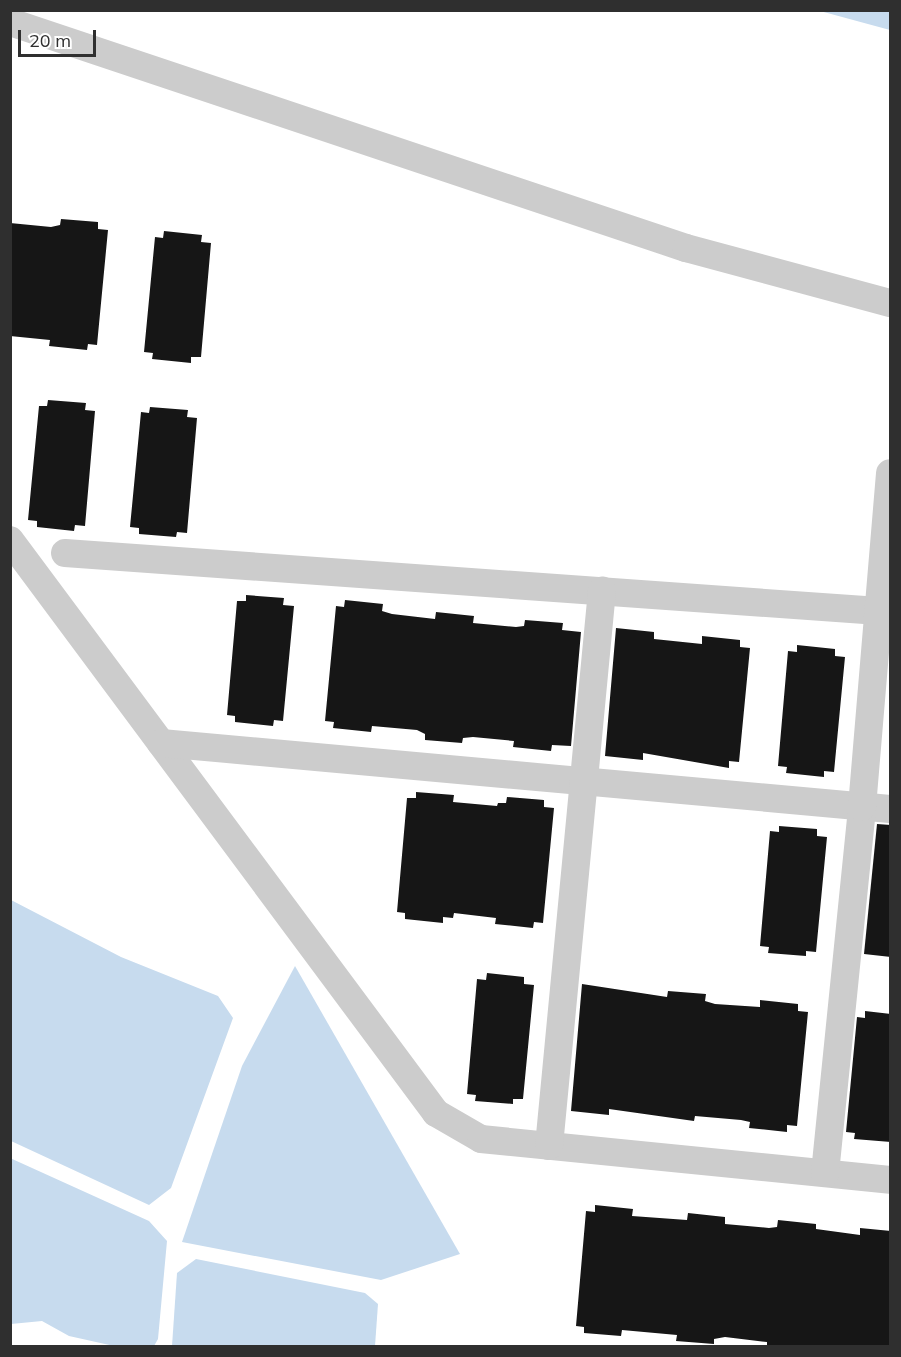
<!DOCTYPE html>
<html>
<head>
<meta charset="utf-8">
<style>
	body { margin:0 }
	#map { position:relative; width:901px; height:1357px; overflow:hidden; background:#fff; font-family:Mulish,sans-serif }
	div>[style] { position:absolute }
	.water>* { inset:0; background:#c7dbee }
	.building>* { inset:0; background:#161616 }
	.minor>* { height:28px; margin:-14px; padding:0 14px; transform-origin:14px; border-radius:14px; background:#ccc }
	span { translate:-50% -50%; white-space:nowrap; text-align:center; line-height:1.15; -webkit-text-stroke:6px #fff; paint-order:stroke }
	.frame { position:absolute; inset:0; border:12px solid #2f2f2f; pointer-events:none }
	.scale { position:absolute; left:18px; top:30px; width:78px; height:27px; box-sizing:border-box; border:3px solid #2f2f2f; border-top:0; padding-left:8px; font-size:18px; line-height:21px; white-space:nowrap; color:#2f2f2f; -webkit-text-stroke:4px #fff; paint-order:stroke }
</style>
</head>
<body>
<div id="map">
	<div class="water">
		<i style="clip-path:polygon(820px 11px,890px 11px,890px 30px)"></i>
		<i style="clip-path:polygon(11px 900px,121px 957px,218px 996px,233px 1018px,171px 1188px,149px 1205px,11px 1141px)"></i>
		<i style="clip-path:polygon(295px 966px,460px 1254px,381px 1280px,182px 1242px,242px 1066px)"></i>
		<i style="clip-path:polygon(10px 1158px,149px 1221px,167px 1241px,158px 1339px,154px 1346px,114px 1346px,69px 1336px,42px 1321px,11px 1324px)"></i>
		<i style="clip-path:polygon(196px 1259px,365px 1293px,378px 1304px,375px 1346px,172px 1346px,177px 1273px)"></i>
	</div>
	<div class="building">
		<i style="clip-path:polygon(61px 219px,98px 222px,98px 229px,108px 230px,97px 345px,88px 344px,87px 350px,49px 346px,50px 340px,10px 336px,10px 223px,51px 227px,60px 225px)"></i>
		<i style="clip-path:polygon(164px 231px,202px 235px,201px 242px,211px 243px,201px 357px,191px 357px,191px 363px,152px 359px,153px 353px,144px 352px,155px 237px,163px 238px)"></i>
		<i style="clip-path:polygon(48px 400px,86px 403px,85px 410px,95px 411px,85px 526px,75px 525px,74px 531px,37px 527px,37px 521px,28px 520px,39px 406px,47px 406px)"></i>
		<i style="clip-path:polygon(150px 407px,188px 410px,187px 417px,197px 418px,187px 533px,177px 532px,176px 537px,139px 534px,139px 528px,130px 527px,141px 412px,149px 413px)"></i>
		<i style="clip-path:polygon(246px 595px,284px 598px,283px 605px,294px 606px,283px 721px,274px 720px,273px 726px,235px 722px,235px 716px,227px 715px,237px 601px,246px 601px)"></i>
		<i style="clip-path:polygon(345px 600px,383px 604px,382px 611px,392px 614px,435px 619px,436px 612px,474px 616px,473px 623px,516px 627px,524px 626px,525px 620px,563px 623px,562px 630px,581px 632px,571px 746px,552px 745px,551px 751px,513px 747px,514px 741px,473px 737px,463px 738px,462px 743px,425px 740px,425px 734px,417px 730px,372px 726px,371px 732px,333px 728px,334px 722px,325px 721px,336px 606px,344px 607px)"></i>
		<i style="clip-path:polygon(616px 628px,654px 632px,654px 639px,702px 644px,702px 636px,740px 640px,740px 647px,750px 648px,739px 762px,729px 761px,729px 768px,643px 753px,643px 760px,605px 756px)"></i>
		<i style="clip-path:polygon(797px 645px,835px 649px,835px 656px,845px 657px,834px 772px,824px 771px,824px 777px,786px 773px,787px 767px,778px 766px,788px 651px,797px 652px)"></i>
		<i style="clip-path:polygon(416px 792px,454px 795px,453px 802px,497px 806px,498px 803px,506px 803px,507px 797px,544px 800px,544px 807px,554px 808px,543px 923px,534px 922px,533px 928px,495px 924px,496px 918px,454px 913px,453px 918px,443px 917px,443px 923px,405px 919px,405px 913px,397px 912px,407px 798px,416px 798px)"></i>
		<i style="clip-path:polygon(877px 824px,891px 825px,891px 957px,864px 954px)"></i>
		<i style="clip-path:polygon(779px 826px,817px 829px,817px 836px,827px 837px,816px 952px,806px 951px,806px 956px,768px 953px,769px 947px,760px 946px,770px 831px,779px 832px)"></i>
		<i style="clip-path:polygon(487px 973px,524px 977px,524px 984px,534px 985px,523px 1099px,513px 1099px,513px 1104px,475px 1101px,476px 1095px,467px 1094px,477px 979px,486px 980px)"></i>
		<i style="clip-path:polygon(582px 984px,667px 997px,668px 991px,706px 994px,705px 1001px,715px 1004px,760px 1007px,760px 1000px,798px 1004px,798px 1011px,808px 1012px,797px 1126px,787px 1125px,787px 1132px,749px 1128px,750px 1122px,741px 1120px,695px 1116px,694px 1121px,609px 1109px,609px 1115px,571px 1111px)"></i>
		<i style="clip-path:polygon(865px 1011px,891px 1014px,891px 1142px,854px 1139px,855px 1133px,846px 1132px,857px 1017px,865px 1018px)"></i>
		<i style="clip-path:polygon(595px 1205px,633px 1209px,632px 1216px,687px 1220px,688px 1213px,725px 1217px,725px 1224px,769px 1228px,777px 1227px,778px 1220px,816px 1224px,816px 1229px,860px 1235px,860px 1228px,891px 1231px,891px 1347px,767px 1347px,767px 1342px,725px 1337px,714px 1339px,714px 1344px,676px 1341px,677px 1335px,622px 1330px,621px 1336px,584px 1333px,584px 1327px,576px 1326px,586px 1211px,595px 1212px)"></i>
	</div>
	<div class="minor">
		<i style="left:10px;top:22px;width:713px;rotate:18.49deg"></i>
		<i style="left:686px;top:248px;width:211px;rotate:15.1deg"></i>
		<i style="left:10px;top:540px;width:714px;rotate:53.37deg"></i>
		<i style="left:436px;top:1113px;width:52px;rotate:30deg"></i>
		<i style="left:481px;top:1139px;width:411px;rotate:5.7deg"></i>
		<i style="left:65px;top:553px;width:816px;rotate:4.08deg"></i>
		<i style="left:161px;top:743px;width:732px;rotate:5.17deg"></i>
		<i style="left:549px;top:1146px;width:558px;rotate:-84.55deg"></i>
		<i style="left:825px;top:1173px;width:368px;rotate:-84.2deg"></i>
		<i style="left:862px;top:807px;width:335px;rotate:-85.2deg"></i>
	</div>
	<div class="frame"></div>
	<div class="scale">20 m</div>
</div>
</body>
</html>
